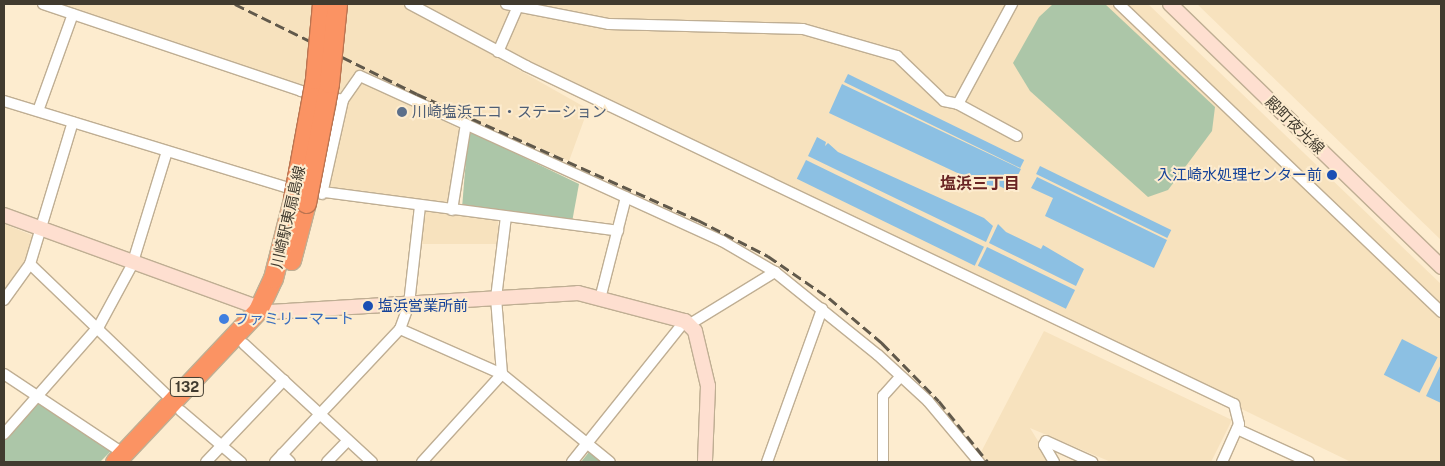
<!DOCTYPE html>
<html>
<head>
<meta charset="utf-8">
<style>
	body { margin:0 }
	#map { position:relative; width:1445px; height:466px; overflow:hidden; background:#fdeccf; font-family:"Public Sans","Noto Sans JP",sans-serif }
	div>[style] { position:absolute }
	.built>* { inset:0; background:#f7e2be }
	.green>* { inset:0; background:#acc6a8 }
	.water>* { inset:0; background:#8cc0e3; transform-origin:0 0 }
	.roads { filter:drop-shadow(1px 0 #bfae93) drop-shadow(-1px 0 #bfae93) drop-shadow(0 1px #bfae93) drop-shadow(0 -1px #bfae93) }
	.street>* { height:10px; margin:-5px; padding:0 5px; transform-origin:5px; border-radius:5px; background:#fff }
	.secondary>* { height:14px; margin:-7px; padding:0 7px; transform-origin:7px; border-radius:7px; background:#fedfd0 }
	.highway>* { height:19px; margin:-9.5px; padding:0 9.5px; transform-origin:9.5px; border-radius:9.5px; background:#fb9363 }
	.rail>* { height:2.5px; margin-top:-1.25px; transform-origin:0; background:repeating-linear-gradient(90deg,#61594b 0 10px,transparent 0 15px) }
	.bridges { filter:drop-shadow(1px 0 #ba7451) drop-shadow(-1px 0 #ba7451) drop-shadow(0 1px #ba7451) drop-shadow(0 -1px #ba7451) }
	.highway-bridge>* { height:19px; margin:-9.5px; padding:0 9.5px; transform-origin:9.5px; border-radius:9.5px; background:#fb9363 }
	.dots>* { width:14px; height:14px; translate:-50% -50%; box-sizing:border-box; border:2px solid #fdeccf; border-radius:50% }
	span { translate:-50% -50%; white-space:nowrap; text-align:center; line-height:1.15; -webkit-text-stroke:4px #fdeccf; paint-order:stroke }
	.shield-label span { padding:1px 4px; background:#fdeccf; border:1px solid; border-radius:4px; -webkit-text-stroke-width:0 }
	.shield-label { font-size:14px; color:#413b2f; font-weight:700 }
	.service-label { font-size:15px; color:#4e5e75 }
	.left { translate:0 -50%; text-align:left }
	.street-label { font-size:15px; color:#413b2f }
	.transit-label { font-size:15px; color:#164399 }
	.right { translate:-100% -50%; text-align:right }
	.shop-label { font-size:15px; color:#366cbe }
	.neighbourhood-label { font-size:16px; color:#6a2424; font-weight:700 }
	.frame { position:absolute; inset:0; border:5px solid #413b2f; pointer-events:none }
</style>
</head>
<body>
<div id="map">
	<div class="built">
		<i style="clip-path:polygon(60px 4px,402px 4px,588px 109px,569px 161px,356px 71px,340px 93px,304px 86px)"></i>
		<i style="clip-path:polygon(417px 4px,1148px 4px,1441px 284px,1441px 462px,1351px 462px,506px 52px)"></i>
		<i style="clip-path:polygon(1197px 4px,1441px 4px,1441px 240px)"></i>
		<i style="clip-path:polygon(363px 82px,462px 130px,449px 206px,324px 191px,344px 108px)"></i>
		<i style="clip-path:polygon(426px 211px,498px 218px,498px 244px,419px 244px)"></i>
		<i style="clip-path:polygon(4px 224px,34px 236px,27px 262px,4px 293px)"></i>
		<i style="clip-path:polygon(1044px 331px,1232px 420px,1211px 462px,1111px 462px,1030px 428px,1051px 462px,983px 462px,979px 456px)"></i>
	</div>
	<div class="green">
		<i style="clip-path:polygon(1053px 4px,1105px 4px,1215px 107px,1212px 131px,1168px 190px,1148px 197px,1030px 91px,1013px 63px,1039px 17px)"></i>
		<i style="clip-path:polygon(473px 133px,579px 184px,572px 222px,462px 208px,468px 134px)"></i>
		<i style="clip-path:polygon(37px 404px,41px 404px,111px 451px,100px 462px,4px 462px,4px 440px)"></i>
		<i style="clip-path:polygon(589px 452px,602px 462px,581px 462px)"></i>
	</div>
	<div class="water">
		<i style="left:848px;top:74px;width:196px;height:9px;rotate:26deg"></i>
		<i style="clip-path:polygon(842px 84px,1021px 169px,1010px 191px,999px 186px,996px 191px,829px 113px)"></i>
		<i style="clip-path:polygon(817px 137px,826px 142px,825px 146px,828px 143px,838px 152px,984px 218px,993px 226px,986px 242px,808px 156px)"></i>
		<i style="left:806px;top:160px;width:198px;height:21px;rotate:26deg"></i>
		<i style="left:1040px;top:166px;width:146px;height:9px;rotate:26deg"></i>
		<i style="clip-path:polygon(1037px 177px,1167px 240px,1154px 268px,1045px 216px,1053px 198px,1031px 188px)"></i>
		<i style="clip-path:polygon(998px 224px,1006px 232px,1041px 249px,1043px 245px,1084px 269px,1076px 286px,989px 243px)"></i>
		<i style="left:987px;top:247px;width:98px;height:21px;rotate:26deg"></i>
		<i style="left:1402px;top:339px;width:40px;height:40px;rotate:27deg"></i>
		<i style="clip-path:polygon(1441px 364px,1441px 403px,1426px 396px)"></i>
	</div>
	<div class="roads">
		<div class="street">
			<i style="left:43px;top:4px;width:272px;rotate:18.6deg"></i>
			<i style="left:301px;top:91px;width:43px;rotate:12.1deg"></i>
			<i style="left:343px;top:100px;width:29px;rotate:-55deg"></i>
			<i style="left:360px;top:76px;width:398px;rotate:24.5deg"></i>
			<i style="left:722px;top:241px;width:61px;rotate:30.3deg"></i>
			<i style="left:775px;top:272px;width:132px;rotate:38.9deg"></i>
			<i style="left:878px;top:355px;width:68px;rotate:42.6deg"></i>
			<i style="left:928px;top:401px;width:80px;rotate:50.1deg"></i>
			<i style="left:410px;top:4px;width:132px;rotate:28.1deg"></i>
			<i style="left:526px;top:66px;width:785px;rotate:25.52deg"></i>
			<i style="left:1234px;top:404px;width:21px;rotate:76deg"></i>
			<i style="left:1239px;top:424px;width:42px;rotate:114.1deg"></i>
			<i style="left:506px;top:4px;width:105px;rotate:11deg"></i>
			<i style="left:609px;top:24px;width:194px;rotate:1.5deg"></i>
			<i style="left:803px;top:29px;width:98px;rotate:16deg"></i>
			<i style="left:897px;top:56px;width:65px;rotate:43.8deg"></i>
			<i style="left:944px;top:101px;width:14px;rotate:12deg"></i>
			<i style="left:958px;top:104px;width:114px;rotate:-61.6deg"></i>
			<i style="left:1119px;top:4px;width:446px;rotate:43.7deg"></i>
			<i style="left:498px;top:52px;width:52px;rotate:-66.4deg"></i>
			<i style="left:4px;top:101px;width:295px;rotate:17deg"></i>
			<i style="left:286px;top:187px;width:335px;rotate:7.5deg"></i>
			<i style="left:958px;top:104px;width:67px;rotate:28.5deg"></i>
			<i style="left:38px;top:111px;width:103px;rotate:-70.2deg"></i>
			<i style="left:322px;top:194px;width:96px;rotate:-77.4deg"></i>
			<i style="left:452px;top:210px;width:87px;rotate:-80.8deg"></i>
			<i style="left:30px;top:264px;width:198px;rotate:43.8deg"></i>
			<i style="left:600px;top:299px;width:105px;rotate:-75.7deg"></i>
			<i style="left:4px;top:300px;width:44px;rotate:-54.2deg"></i>
			<i style="left:30px;top:264px;width:148px;rotate:-73.2deg"></i>
			<i style="left:690px;top:324px;width:100px;rotate:-31.5deg"></i>
			<i style="left:400px;top:329px;width:111px;rotate:23.8deg"></i>
			<i style="left:502px;top:374px;width:139px;rotate:39.2deg"></i>
			<i style="left:244px;top:344px;width:174px;rotate:42.7deg"></i>
			<i style="left:4px;top:374px;width:143px;rotate:33.6deg"></i>
			<i style="left:181px;top:411px;width:79px;rotate:40.4deg"></i>
			<i style="left:1237px;top:429px;width:79px;rotate:24.6deg"></i>
			<i style="left:4px;top:434px;width:144px;rotate:-48.7deg"></i>
			<i style="left:99px;top:326px;width:69px;rotate:-61.6deg"></i>
			<i style="left:132px;top:265px;width:119px;rotate:-72.9deg"></i>
			<i style="left:282px;top:454px;width:11px;rotate:45deg"></i>
			<i style="left:206px;top:462px;width:113px;rotate:-46.4deg"></i>
			<i style="left:275px;top:462px;width:183px;rotate:-46.8deg"></i>
			<i style="left:400px;top:329px;width:27px;rotate:-70deg"></i>
			<i style="left:409px;top:304px;width:99px;rotate:-83.6deg"></i>
			<i style="left:327px;top:462px;width:30px;rotate:-46deg"></i>
			<i style="left:422px;top:462px;width:119px;rotate:-47.7deg"></i>
			<i style="left:502px;top:374px;width:76px;rotate:-94.5deg"></i>
			<i style="left:496px;top:298px;width:82px;rotate:-83deg"></i>
			<i style="left:572px;top:462px;width:181px;rotate:-51.3deg"></i>
			<i style="left:767px;top:462px;width:163px;rotate:-70.2deg"></i>
			<i style="left:883px;top:462px;width:66px;rotate:-90deg"></i>
			<i style="left:883px;top:396px;width:24px;rotate:-48deg"></i>
			<i style="left:1054px;top:462px;width:20px;rotate:-120deg"></i>
			<i style="left:1044px;top:445px;width:4px;rotate:-63deg"></i>
			<i style="left:1046px;top:441px;width:51px;rotate:24.5deg"></i>
		</div>
		<div class="secondary">
			<i style="left:1170px;top:4px;width:378px;rotate:44.1deg"></i>
			<i style="left:4px;top:215px;width:283px;rotate:20deg"></i>
			<i style="left:270px;top:312px;width:309px;rotate:-3.5deg"></i>
			<i style="left:578px;top:293px;width:111px;rotate:14.7deg"></i>
			<i style="left:685px;top:321px;width:14px;rotate:45deg"></i>
			<i style="left:695px;top:331px;width:57px;rotate:76.7deg"></i>
			<i style="left:708px;top:386px;width:76px;rotate:92.3deg"></i>
		</div>
		<div class="highway">
			<i style="left:291px;top:260px;width:59px;rotate:-75.3deg"></i>
			<i style="left:115px;top:462px;width:209px;rotate:-46.7deg"></i>
			<i style="left:258px;top:310px;width:35px;rotate:-65deg"></i>
			<i style="left:273px;top:278px;width:81px;rotate:-75.8deg"></i>
		</div>
	</div>
	<div class="rail">
		<i style="left:235px;top:4px;width:203px;rotate:26.3deg"></i>
		<i style="left:417px;top:94px;width:308px;rotate:24.2deg"></i>
		<i style="left:698px;top:220px;width:79px;rotate:27.2deg"></i>
		<i style="left:768px;top:256px;width:74px;rotate:34.5deg"></i>
		<i style="left:829px;top:298px;width:70px;rotate:40.3deg"></i>
		<i style="left:882px;top:343px;width:81px;rotate:45.5deg"></i>
		<i style="left:939px;top:401px;width:78px;rotate:51.2deg"></i>
	</div>
	<div class="bridges">
		<div class="highway-bridge">
			<i style="left:293px;top:199px;width:122px;rotate:-79.6deg"></i>
			<i style="left:315px;top:79px;width:75px;rotate:-84.7deg"></i>
			<i style="left:306px;top:203px;width:122px;rotate:-79.1deg"></i>
			<i style="left:329px;top:83px;width:79px;rotate:-84.2deg"></i>
		</div>
	</div>
	<div class="dots">
		<i style="left:402px;top:112px;background:#5c6f8a"></i>
		<i style="left:1332px;top:175px;background:#1a4fb4"></i>
		<i style="left:368px;top:306px;background:#1a4fb4"></i>
		<i style="left:224px;top:319px;background:#3f7fe0"></i>
	</div>
	<div class="shield-label">
		<span style="left:187px;top:387px">132</span>
	</div>
	<div class="service-label">
		<span class="left" style="left:412px;top:112px">川崎塩浜エコ・ステーション</span>
	</div>
	<div class="street-label">
		<span style="left:1295px;top:125px;rotate:44deg">殿町夜光線</span>
		<span style="left:288px;top:217px;rotate:-77deg">川崎駅東扇島線</span>
	</div>
	<div class="transit-label">
		<span class="right" style="left:1322px;top:175px">入江崎水処理センター前</span>
		<span class="left" style="left:378px;top:306px">塩浜営業所前</span>
	</div>
	<div class="shop-label">
		<span class="left" style="left:234px;top:319px">ファミリーマート</span>
	</div>
	<div class="neighbourhood-label">
		<span style="left:980px;top:184px">塩浜三丁目</span>
	</div>
	<div class="frame"></div>
</div>
</body>
</html>
